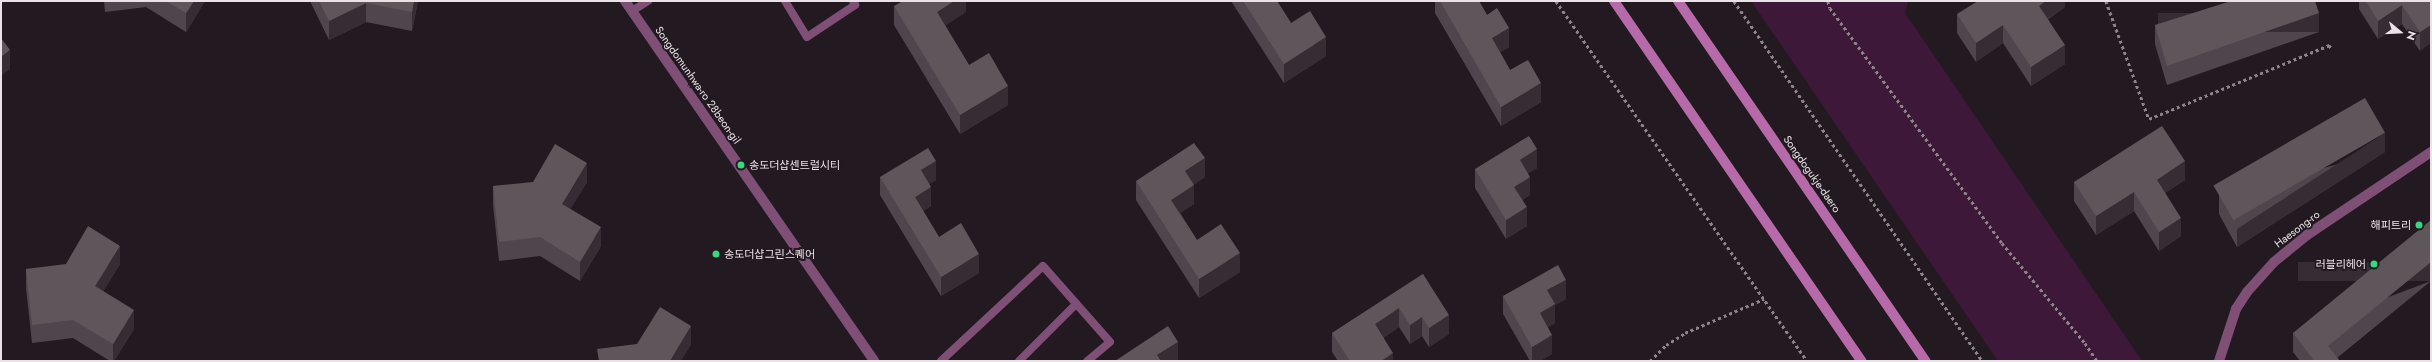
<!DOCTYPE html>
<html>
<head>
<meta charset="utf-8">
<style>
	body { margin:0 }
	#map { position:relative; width:2432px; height:362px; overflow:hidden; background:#231a21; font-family:Jost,"Noto Sans KR",sans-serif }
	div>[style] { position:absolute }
	.green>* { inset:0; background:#3e1838 }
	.path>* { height:2.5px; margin-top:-1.25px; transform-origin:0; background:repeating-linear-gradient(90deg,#8c848a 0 3px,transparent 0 6px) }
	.service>* { height:8px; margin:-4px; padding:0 4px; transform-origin:4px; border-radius:4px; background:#7f4f76 }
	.minor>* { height:10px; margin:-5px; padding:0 5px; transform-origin:5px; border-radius:5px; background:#7f4f76 }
	.tertiary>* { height:10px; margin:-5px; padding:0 5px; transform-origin:5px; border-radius:5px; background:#7f4f76 }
	.secondary>* { height:10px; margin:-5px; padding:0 5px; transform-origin:5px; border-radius:5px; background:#b66aa9 }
	.wall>* { inset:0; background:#4f454c }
	.shaded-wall>* { inset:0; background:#362d34; transform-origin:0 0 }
	.building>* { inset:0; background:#5f565c; transform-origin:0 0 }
	.dots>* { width:11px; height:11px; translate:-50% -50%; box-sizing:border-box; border:2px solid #231a21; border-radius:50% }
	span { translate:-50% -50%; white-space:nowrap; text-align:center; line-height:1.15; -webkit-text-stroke:4px #231a21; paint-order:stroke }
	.street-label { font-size:11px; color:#e9e3e7 }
	.poi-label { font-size:11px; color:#e9e3e7 }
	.left { translate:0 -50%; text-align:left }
	.right { translate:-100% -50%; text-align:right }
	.frame { position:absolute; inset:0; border:2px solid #e9e3e7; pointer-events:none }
	.north { position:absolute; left:2380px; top:12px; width:40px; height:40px; -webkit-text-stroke:3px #231a21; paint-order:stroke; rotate:108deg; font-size:11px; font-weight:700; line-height:16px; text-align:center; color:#e9e3e7 }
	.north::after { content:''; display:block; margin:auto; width:14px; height:18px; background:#e9e3e7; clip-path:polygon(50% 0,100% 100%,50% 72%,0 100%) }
</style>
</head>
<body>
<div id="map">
	<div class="green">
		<i style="clip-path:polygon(1751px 1px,1908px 1px,1905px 13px,2142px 361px,1998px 361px)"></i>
	</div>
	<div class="path">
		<i style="left:1556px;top:1px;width:439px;rotate:55.1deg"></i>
		<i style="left:1734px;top:1px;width:437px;rotate:55.4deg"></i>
		<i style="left:1828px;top:1px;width:7px;rotate:74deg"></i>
		<i style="left:1830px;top:8px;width:291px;rotate:53.8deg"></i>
		<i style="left:2002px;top:243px;width:130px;rotate:50.3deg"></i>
		<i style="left:2085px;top:343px;width:22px;rotate:56deg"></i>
		<i style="left:2106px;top:1px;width:126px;rotate:70deg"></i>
		<i style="left:2149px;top:119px;width:195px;rotate:-22.3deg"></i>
		<i style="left:2329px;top:45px;width:5px;rotate:53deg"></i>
		<i style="left:1650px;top:361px;width:23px;rotate:-45deg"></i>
		<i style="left:1666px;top:345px;width:22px;rotate:-32deg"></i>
		<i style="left:1685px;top:333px;width:86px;rotate:-23.3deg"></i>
	</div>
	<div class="service">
		<i style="left:785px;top:1px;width:42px;rotate:58.6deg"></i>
		<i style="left:807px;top:37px;width:58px;rotate:-33.7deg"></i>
		<i style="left:855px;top:5px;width:4px;rotate:-117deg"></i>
		<i style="left:632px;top:11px;width:19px;rotate:-32deg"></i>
		<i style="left:941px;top:361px;width:139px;rotate:-43deg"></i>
		<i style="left:1043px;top:266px;width:101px;rotate:48.6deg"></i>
		<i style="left:1110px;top:342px;width:30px;rotate:140deg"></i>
		<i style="left:1019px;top:361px;width:81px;rotate:-45deg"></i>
	</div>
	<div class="minor">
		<i style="left:2219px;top:361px;width:55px;rotate:-71.9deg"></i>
		<i style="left:2236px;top:309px;width:20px;rotate:-57deg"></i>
		<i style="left:2247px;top:292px;width:40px;rotate:-48deg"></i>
		<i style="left:2274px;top:262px;width:43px;rotate:-39.3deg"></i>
		<i style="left:2307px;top:235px;width:149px;rotate:-33.8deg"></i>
	</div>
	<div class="tertiary">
		<i style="left:625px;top:1px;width:438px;rotate:55.3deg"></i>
	</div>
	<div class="secondary">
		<i style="left:1614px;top:1px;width:437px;rotate:55.5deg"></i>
		<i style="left:1678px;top:1px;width:437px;rotate:55.5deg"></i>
	</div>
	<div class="wall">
		<i style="clip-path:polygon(104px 1px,205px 1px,186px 32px,146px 7px,105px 12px)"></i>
		<i style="clip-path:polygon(310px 1px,418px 1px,412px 31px,366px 22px,329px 40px)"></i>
		<i style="clip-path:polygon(966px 1px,966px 12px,945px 25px,969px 65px,1008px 105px,960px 134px,894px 25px,894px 6px)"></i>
		<i style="clip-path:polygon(1231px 1px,1277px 1px,1291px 23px,1326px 56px,1284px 83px)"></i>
		<i style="clip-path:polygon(1435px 1px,1479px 1px,1487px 15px,1509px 47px,1500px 52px,1510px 70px,1541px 102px,1501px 126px,1435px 13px)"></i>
		<i style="clip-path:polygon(2065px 1px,2065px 7px,2048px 19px,2065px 64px,2031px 86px,2003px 43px,1976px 62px,1957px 33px,1957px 14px)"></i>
		<i style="clip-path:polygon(2359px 1px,2431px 1px,2420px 51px,2402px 24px,2378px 39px,2359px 9px)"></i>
		<i style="clip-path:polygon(2155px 25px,2319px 32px,2167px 85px,2155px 44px)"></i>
		<i style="clip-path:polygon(2385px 152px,2237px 247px,2219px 214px,2219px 195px)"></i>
		<i style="clip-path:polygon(1537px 168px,1528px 173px,1530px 195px,1522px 200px,1527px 226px,1506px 239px,1475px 188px,1475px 169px)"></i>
		<i style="clip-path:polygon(880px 177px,936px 180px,929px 184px,931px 206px,923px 211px,939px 237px,979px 273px,941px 296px,880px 195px)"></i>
		<i style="clip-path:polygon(1205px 177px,1193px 185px,1194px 204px,1180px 213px,1197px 240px,1240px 272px,1199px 298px,1136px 200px,1136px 181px)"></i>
		<i style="clip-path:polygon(2185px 180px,2165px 193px,2181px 236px,2159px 251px,2134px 211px,2096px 235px,2074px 201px,2074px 182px)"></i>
		<i style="clip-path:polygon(587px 182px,570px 209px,601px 246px,580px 281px,540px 256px,499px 261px,493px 205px,493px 186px)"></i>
		<i style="clip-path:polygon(120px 264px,103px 291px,134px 329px,114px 361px,110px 361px,73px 338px,32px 343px,26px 288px,26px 269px)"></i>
		<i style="clip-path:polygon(1423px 274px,1449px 334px,1429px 347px,1422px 336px,1410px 344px,1399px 327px,1383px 338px,1393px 361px,1338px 361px,1332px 352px,1332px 333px)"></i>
		<i style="clip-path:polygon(2431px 281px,2337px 358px,2340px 361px,2300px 361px,2293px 352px,2293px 333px)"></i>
		<i style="clip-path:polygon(1503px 296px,1566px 299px,1555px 305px,1555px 323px,1548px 327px,1552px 354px,1540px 361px,1530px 361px,1503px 314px)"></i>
	</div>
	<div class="shaded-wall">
		<i style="clip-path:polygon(194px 1px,205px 1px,186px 32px,186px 13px)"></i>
		<i style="clip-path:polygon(414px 1px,418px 1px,412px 31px,412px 12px)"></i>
		<i style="clip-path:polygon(954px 1px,966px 1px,966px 12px,937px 31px,937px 12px)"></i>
		<i style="clip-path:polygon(2046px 1px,2065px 1px,2065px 7px,2039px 24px,2039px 6px)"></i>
		<i style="clip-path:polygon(366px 3px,366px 22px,329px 40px,329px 21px)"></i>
		<i style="clip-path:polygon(2402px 5px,2402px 24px,2378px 39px,2378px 21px)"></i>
		<i style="left:2319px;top:13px;width:19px;height:161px;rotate:90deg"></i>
		<i style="clip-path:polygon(2003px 25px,2003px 43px,1976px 62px,1976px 43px)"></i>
		<i style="clip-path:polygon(2431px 25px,2431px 43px,2420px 51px,2420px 32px)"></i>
		<i style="clip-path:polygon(1509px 28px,1509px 47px,1492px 57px,1492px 38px)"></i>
		<i style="clip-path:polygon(1326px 37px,1326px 56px,1284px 83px,1284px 64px)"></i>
		<i style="clip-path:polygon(2065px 45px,2065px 64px,2031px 86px,2031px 67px)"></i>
		<i style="clip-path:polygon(10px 50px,10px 69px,1px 76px,1px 57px)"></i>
		<i style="clip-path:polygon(1541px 83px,1541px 102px,1501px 126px,1501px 107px)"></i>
		<i style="clip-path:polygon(1008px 86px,1008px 105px,960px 134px,960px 115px)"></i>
		<i style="clip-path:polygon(2385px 133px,2385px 152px,2237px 247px,2237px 229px)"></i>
		<i style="clip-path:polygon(1537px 149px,1537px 168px,1520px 178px,1520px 160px)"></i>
		<i style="clip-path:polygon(1205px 158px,1205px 177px,1185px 190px,1185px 171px)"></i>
		<i style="clip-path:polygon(936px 161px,936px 180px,921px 189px,921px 170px)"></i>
		<i style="clip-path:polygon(2185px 161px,2185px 180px,2157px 198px,2157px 180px)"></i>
		<i style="clip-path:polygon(587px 163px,587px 182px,562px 223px,562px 204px)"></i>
		<i style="clip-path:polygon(1530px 177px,1530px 195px,1514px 206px,1514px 187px)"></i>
		<i style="clip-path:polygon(1194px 185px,1194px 204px,1171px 219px,1171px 200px)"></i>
		<i style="clip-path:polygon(931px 187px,931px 206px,915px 216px,915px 197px)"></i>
		<i style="clip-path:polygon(2134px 192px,2134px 211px,2096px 235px,2096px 216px)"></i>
		<i style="clip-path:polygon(1527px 207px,1527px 226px,1506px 239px,1506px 220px)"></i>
		<i style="clip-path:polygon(2181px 218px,2181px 236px,2159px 251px,2159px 232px)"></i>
		<i style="clip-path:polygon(601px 227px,601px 246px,580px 281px,580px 262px)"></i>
		<i style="clip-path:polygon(120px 246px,120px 264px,95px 305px,95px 286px)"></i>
		<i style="clip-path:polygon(1240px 253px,1240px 272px,1199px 298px,1199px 279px)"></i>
		<i style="clip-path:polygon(979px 254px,979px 273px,941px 296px,941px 277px)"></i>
		<i style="left:2431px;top:262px;width:19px;height:133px;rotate:90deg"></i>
		<i style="clip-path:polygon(1566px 280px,1566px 299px,1555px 305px,1555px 323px,1540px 332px,1540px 313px,1547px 290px)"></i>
		<i style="clip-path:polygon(1399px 308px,1399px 327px,1375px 343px,1375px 324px)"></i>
		<i style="clip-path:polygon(134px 310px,134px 329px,114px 361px,113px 361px,113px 344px)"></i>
		<i style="clip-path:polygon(1449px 315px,1449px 334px,1429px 347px,1429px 328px)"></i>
		<i style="clip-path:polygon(1422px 317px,1422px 336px,1410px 344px,1410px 325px)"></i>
		<i style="clip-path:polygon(691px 326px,691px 345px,681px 361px,670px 361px)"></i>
		<i style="clip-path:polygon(1552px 335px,1552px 354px,1540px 361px,1532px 361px,1532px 347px)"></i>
		<i style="clip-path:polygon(1178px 342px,1178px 361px,1157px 361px,1157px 355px)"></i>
		<i style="clip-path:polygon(1393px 353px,1393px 361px,1381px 361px)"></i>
	</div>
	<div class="building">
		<i style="clip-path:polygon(166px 1px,194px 1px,186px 13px)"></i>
		<i style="clip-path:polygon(319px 1px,414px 1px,412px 12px,366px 3px,329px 21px)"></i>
		<i style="clip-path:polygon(903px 1px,954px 1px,937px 12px,969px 65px,989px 53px,1008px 86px,960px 115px,894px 6px)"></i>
		<i style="clip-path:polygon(1243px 1px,1277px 1px,1291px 23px,1310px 11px,1326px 37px,1284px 64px)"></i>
		<i style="clip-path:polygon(1440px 1px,1479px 1px,1487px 15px,1497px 8px,1509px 28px,1492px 38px,1510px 70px,1528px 60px,1541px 83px,1501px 107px)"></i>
		<i style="clip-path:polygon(1978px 1px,2046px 1px,2039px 6px,2065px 45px,2031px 67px,2003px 25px,1976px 43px,1957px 14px)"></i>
		<i style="clip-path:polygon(2231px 1px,2315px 1px,2319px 13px,2167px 66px,2155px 25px)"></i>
		<i style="clip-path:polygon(2366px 1px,2431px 1px,2431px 25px,2420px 32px,2402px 5px,2378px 21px)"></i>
		<i style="clip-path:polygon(1px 38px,10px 50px,1px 57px)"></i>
		<i style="left:2365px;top:98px;width:40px;height:175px;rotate:60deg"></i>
		<i style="clip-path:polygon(2162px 126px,2185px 161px,2157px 180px,2181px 218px,2159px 232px,2134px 192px,2096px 216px,2074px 182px)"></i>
		<i style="clip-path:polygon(1529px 136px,1537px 149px,1520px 160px,1530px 177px,1514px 187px,1527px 207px,1506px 220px,1475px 169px)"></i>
		<i style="clip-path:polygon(1194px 143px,1205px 158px,1185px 171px,1194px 185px,1171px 200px,1197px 240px,1221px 224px,1240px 253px,1199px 279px,1136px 181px)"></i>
		<i style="clip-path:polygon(555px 144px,587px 163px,562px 204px,601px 227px,580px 262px,540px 237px,499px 242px,493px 186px,533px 182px)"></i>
		<i style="clip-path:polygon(928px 148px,936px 161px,921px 170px,931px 187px,915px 197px,939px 237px,961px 223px,979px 254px,941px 277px,880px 177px)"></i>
		<i style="clip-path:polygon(2431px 220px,2431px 262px,2328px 346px,2340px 361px,2311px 361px,2313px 359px,2293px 333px)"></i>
		<i style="clip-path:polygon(88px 226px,120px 246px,95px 286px,134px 310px,113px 344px,73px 320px,32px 325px,26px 269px,66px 264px)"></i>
		<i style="clip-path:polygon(1558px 265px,1566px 280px,1547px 290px,1555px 304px,1540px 313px,1552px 335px,1532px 347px,1503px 296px)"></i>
		<i style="clip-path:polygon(1423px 274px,1449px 315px,1429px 328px,1422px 317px,1410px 325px,1399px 308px,1375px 324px,1393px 353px,1381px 361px,1350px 361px,1332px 333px)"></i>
		<i style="clip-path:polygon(660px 307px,691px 326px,670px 361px,599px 361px,597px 349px,637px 344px)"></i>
		<i style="clip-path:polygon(1168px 326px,1178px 342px,1157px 355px,1161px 361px,1115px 361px)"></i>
	</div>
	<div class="dots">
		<i style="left:741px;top:165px;background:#37d880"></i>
		<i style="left:2419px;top:225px;background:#37d880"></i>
		<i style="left:716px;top:254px;background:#37d880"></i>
		<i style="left:2374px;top:264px;background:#37d880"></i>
	</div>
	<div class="street-label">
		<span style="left:698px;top:85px;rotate:55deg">Songdomunhwa-ro 28beon-gil</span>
		<span style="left:1812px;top:174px;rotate:55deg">Songdogukje-daero</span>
		<span style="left:2297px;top:229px;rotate:-37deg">Haesong-ro</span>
	</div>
	<div class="poi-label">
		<span class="left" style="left:749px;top:165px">송도더샵센트럴시티</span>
		<span class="right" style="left:2411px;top:225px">해피트리</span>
		<span class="left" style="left:724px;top:254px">송도더샵그린스퀘어</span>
		<span class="right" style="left:2366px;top:264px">러블리헤어</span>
	</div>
	<div class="frame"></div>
	<div class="north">N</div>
</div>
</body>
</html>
